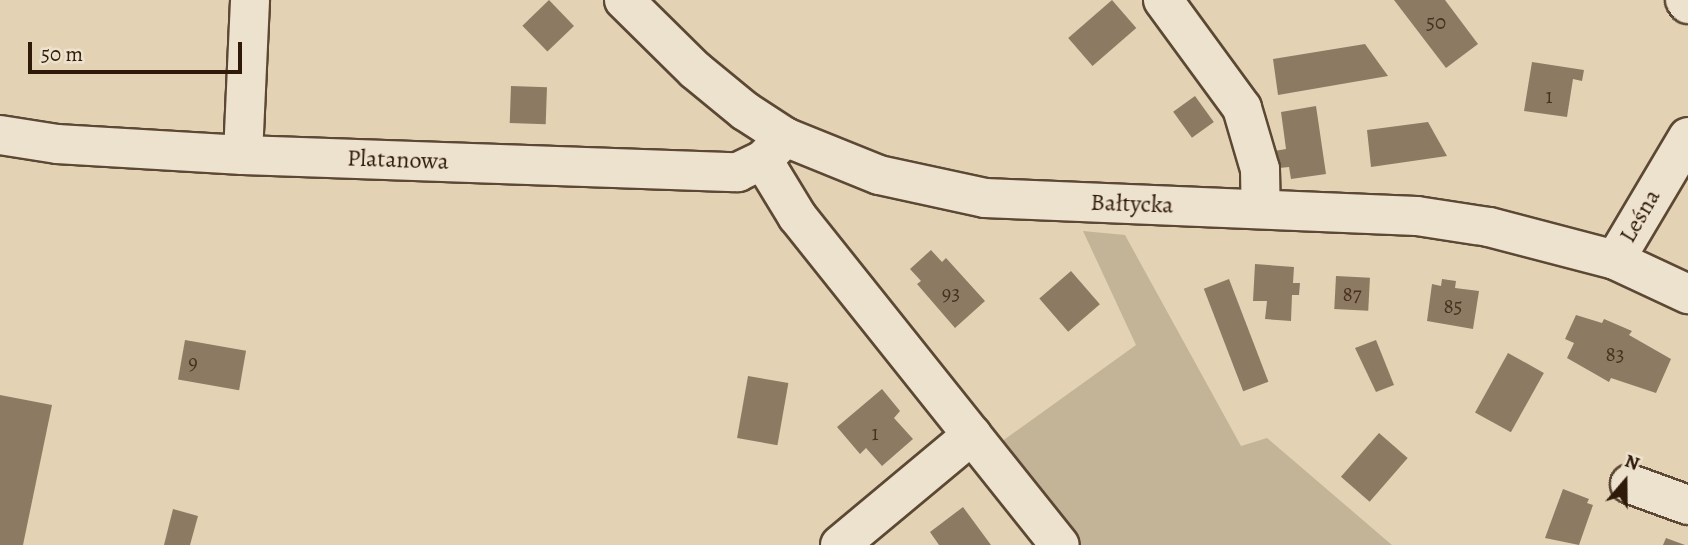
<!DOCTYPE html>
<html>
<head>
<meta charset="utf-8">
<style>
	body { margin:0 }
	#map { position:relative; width:1688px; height:545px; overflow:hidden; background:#e3d3b4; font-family:Alegreya,serif }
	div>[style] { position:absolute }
	.green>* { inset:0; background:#c4b497 }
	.building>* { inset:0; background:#8d7a62; transform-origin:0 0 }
	.roads { filter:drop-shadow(2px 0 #5c4834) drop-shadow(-2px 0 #5c4834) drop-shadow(0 2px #5c4834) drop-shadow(0 -2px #5c4834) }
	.minor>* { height:38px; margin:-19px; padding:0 19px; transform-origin:19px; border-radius:19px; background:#ede2ce }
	span { translate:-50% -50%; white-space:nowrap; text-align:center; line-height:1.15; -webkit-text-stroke:7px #ede2ce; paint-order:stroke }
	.number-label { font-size:21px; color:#46321f }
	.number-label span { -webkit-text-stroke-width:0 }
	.street-label { font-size:24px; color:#2f1a09 }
	.north { position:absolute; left:1590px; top:447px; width:70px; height:70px; -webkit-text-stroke:5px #ede2ce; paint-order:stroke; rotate:20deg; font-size:19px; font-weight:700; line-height:28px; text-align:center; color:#2f1a09 }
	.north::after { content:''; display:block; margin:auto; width:24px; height:32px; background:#2f1a09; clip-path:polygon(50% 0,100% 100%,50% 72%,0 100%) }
	.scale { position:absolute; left:28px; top:42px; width:214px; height:32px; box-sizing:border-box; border:4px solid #2f1a09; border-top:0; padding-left:9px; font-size:21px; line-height:24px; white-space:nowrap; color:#2f1a09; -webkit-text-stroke:5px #ede2ce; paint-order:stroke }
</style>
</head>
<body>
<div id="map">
	<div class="green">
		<i style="clip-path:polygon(1083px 231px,1125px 235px,1241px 446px,1267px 438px,1392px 545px,1043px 545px,973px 462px,1136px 345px)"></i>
	</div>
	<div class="building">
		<i style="left:549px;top:0;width:36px;height:37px;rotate:46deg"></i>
		<i style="left:1112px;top:0;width:37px;height:58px;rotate:49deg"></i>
		<i style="clip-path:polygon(1394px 0,1445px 0,1478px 44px,1446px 68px)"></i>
		<i style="clip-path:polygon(1365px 44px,1388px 76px,1278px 95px,1273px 59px)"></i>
		<i style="clip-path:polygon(1532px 62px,1584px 70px,1582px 81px,1573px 79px,1567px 117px,1524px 111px)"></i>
		<i style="left:511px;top:86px;width:36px;height:37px;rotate:2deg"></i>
		<i style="left:1195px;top:96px;width:32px;height:27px;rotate:54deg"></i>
		<i style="clip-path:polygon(1316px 106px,1326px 174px,1291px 179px,1289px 167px,1270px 169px,1268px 152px,1286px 149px,1281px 112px)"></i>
		<i style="clip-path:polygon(1428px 122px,1447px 156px,1371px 167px,1367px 130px)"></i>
		<i style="clip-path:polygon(931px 250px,942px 262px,946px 258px,985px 301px,955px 328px,917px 284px,921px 281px,910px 269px)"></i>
		<i style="clip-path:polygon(1255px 264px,1294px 267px,1293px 283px,1300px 283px,1299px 295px,1292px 295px,1291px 321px,1265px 319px,1267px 301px,1253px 301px)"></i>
		<i style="left:1071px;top:271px;width:44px;height:42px;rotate:49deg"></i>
		<i style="left:1336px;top:276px;width:34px;height:33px;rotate:3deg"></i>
		<i style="left:1229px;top:279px;width:110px;height:27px;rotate:69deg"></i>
		<i style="clip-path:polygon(1442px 279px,1456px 281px,1455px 288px,1479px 291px,1473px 329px,1427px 321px,1432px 284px,1441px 286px)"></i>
		<i style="clip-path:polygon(1576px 315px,1602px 323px,1604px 319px,1632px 331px,1629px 335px,1671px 359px,1656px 393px,1611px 378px,1609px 382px,1567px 358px,1574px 343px,1565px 339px)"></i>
		<i style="left:185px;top:340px;width:62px;height:40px;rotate:10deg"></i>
		<i style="clip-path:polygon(1376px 340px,1394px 385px,1376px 392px,1355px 348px)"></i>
		<i style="left:1508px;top:353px;width:41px;height:68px;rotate:29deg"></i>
		<i style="left:748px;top:376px;width:41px;height:63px;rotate:10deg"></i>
		<i style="clip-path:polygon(882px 389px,900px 411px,894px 418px,913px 439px,882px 466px,866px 448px,860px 454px,837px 427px)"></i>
		<i style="clip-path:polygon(0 395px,52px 405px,23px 545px,0 545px)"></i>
		<i style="left:1379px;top:433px;width:38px;height:58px;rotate:41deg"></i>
		<i style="clip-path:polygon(1563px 489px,1589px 499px,1587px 503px,1593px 505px,1579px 545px,1545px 538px)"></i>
		<i style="clip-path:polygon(963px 507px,991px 545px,939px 545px,930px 532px)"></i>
		<i style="clip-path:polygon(173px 509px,198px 516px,190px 545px,164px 545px)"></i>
		<i style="clip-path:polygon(1666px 538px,1685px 545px,1663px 545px)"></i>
	</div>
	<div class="roads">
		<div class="minor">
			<i style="left:624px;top:0;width:100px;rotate:44.6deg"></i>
			<i style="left:695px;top:70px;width:65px;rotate:39.4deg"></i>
			<i style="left:745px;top:111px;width:48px;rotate:33deg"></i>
			<i style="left:785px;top:137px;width:101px;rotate:22deg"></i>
			<i style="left:879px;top:175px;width:108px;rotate:12.2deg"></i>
			<i style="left:985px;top:198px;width:432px;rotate:2.4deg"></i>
			<i style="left:1417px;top:216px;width:73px;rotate:8.7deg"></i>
			<i style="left:1489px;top:227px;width:130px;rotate:14.7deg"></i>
			<i style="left:1615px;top:260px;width:81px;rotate:25deg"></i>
			<i style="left:1163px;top:0;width:134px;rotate:53.8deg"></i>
			<i style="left:1242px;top:108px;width:64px;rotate:73.6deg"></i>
			<i style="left:1260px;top:169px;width:39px;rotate:89deg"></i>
			<i style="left:1685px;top:0;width:5px;rotate:53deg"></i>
			<i style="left:0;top:135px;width:58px;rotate:9deg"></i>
			<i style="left:57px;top:144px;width:186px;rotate:3.4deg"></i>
			<i style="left:243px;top:155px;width:495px;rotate:2deg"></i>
			<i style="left:738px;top:172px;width:28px;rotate:-26deg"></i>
			<i style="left:763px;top:160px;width:32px;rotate:-46deg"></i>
			<i style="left:243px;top:155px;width:155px;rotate:-87.4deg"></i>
			<i style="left:763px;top:160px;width:66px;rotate:58.7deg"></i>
			<i style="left:797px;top:216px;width:421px;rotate:51.4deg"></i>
			<i style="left:1615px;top:260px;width:143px;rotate:-59.3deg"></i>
			<i style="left:1630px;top:484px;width:62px;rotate:19.9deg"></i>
			<i style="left:840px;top:545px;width:172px;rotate:-39.8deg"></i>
		</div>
	</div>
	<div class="number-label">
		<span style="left:1436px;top:22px">50</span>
		<span style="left:1549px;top:96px">1</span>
		<span style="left:951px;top:293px">93</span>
		<span style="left:1352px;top:294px">87</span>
		<span style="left:1453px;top:306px">85</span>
		<span style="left:1615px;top:354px">83</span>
		<span style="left:193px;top:362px">9</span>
		<span style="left:875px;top:433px">1</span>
	</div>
	<div class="street-label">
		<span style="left:398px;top:160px;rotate:2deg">Platanowa</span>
		<span style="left:1132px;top:204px;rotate:2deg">Bałtycka</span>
		<span style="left:1640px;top:216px;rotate:-60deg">Leśna</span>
	</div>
	<div class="north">N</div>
	<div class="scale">50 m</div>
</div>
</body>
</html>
